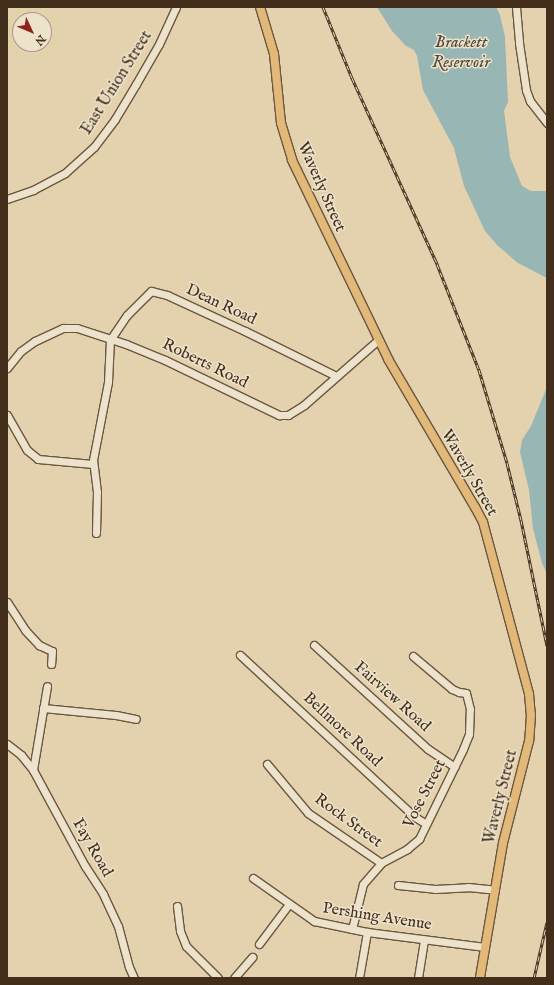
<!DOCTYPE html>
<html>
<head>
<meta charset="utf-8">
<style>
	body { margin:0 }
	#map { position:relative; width:554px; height:985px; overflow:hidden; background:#e4d2af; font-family:"IM FELL English",serif }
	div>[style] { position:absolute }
	.water>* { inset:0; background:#98b6b3 }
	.roads { filter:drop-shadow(1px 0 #6b5740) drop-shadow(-1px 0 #6b5740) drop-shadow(0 1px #6b5740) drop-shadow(0 -1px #6b5740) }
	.minor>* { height:7px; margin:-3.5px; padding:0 3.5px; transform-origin:3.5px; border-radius:3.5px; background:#ede2cb }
	.major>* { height:8px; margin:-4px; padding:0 4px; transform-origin:4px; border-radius:4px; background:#e2b978 }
	.rail>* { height:3px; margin-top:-1.5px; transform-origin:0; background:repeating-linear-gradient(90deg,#ede2cb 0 4.5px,#432e1b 0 9px); box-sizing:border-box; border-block:1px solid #432e1b }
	span { translate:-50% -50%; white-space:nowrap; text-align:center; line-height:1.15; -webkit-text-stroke:3px #ede2cb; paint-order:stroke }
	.street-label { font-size:16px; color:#432e1b }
	.water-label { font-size:17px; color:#544939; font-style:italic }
	.frame { position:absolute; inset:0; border:8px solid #432e1b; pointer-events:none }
	.north { position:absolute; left:12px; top:12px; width:40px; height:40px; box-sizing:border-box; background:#ede2cb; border:1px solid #a99a85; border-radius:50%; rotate:134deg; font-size:11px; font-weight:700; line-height:16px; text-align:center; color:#432e1b }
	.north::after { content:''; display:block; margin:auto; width:14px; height:18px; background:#8f2418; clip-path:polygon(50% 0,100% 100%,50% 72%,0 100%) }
</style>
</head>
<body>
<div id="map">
	<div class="water">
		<i style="clip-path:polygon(377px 7px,496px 7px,500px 15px,505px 37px,508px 102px,504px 111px,510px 157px,522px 186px,531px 191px,547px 191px,547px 278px,518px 263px,497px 245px,485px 231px,464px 186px,454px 148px,423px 90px,417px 56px,414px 50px,406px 46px,392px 31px)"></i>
		<i style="clip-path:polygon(547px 387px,547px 574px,542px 563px,533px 529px,529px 490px,520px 452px,522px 440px,531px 426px)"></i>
	</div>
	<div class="roads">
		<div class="minor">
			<i style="left:516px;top:7px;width:36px;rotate:85deg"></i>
			<i style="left:519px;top:43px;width:48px;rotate:81.5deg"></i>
			<i style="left:526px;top:90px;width:12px;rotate:70deg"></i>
			<i style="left:530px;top:101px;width:28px;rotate:52deg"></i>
			<i style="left:7px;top:199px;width:28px;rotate:-19deg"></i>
			<i style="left:33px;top:190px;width:36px;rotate:-28deg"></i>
			<i style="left:65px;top:173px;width:39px;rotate:-42deg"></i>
			<i style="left:94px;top:147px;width:35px;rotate:-53deg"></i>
			<i style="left:115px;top:119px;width:41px;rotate:-59deg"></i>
			<i style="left:136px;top:84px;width:46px;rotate:-60.1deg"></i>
			<i style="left:159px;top:44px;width:41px;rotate:-65.3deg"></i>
			<i style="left:7px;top:368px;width:22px;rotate:-51deg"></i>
			<i style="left:21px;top:351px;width:17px;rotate:-36deg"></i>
			<i style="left:35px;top:341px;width:31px;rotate:-25deg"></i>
			<i style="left:63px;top:328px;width:14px"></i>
			<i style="left:77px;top:328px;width:52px;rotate:18.1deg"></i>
			<i style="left:126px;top:344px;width:42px;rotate:22.3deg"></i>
			<i style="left:165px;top:360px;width:127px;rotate:25.8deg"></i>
			<i style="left:279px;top:415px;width:9px"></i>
			<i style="left:288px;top:415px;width:19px;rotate:-32deg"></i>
			<i style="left:304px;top:405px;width:98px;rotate:-41.3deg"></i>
			<i style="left:7px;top:415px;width:40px;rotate:60.3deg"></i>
			<i style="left:27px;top:450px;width:14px;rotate:39deg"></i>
			<i style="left:38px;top:459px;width:55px;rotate:5.2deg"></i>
			<i style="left:96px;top:533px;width:41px;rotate:-88.6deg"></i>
			<i style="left:97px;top:492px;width:32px;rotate:-97deg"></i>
			<i style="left:93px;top:460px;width:79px;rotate:-79.1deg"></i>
			<i style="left:108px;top:382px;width:42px;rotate:-87.3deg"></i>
			<i style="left:110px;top:340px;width:30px;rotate:-56deg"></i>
			<i style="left:127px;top:315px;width:34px;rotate:-45deg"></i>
			<i style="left:151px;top:291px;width:16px;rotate:14deg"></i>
			<i style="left:167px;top:295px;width:86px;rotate:24.8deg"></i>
			<i style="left:245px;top:331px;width:102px;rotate:26.3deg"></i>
			<i style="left:7px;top:602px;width:33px;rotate:57deg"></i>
			<i style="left:25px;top:630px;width:21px;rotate:47deg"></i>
			<i style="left:39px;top:645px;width:14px;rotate:25deg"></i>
			<i style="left:52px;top:651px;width:13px;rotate:94deg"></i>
			<i style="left:314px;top:645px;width:154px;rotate:42.4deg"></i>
			<i style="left:428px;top:749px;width:32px;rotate:34deg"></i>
			<i style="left:240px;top:655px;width:238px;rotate:42.8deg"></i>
			<i style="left:415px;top:817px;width:13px;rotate:32deg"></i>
			<i style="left:43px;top:708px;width:73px;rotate:5.5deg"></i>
			<i style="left:116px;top:715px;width:20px;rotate:11deg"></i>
			<i style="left:7px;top:744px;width:18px;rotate:38deg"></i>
			<i style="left:21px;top:755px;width:19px;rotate:51deg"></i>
			<i style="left:33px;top:770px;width:109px;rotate:61.6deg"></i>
			<i style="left:85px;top:866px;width:33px;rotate:57deg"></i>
			<i style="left:103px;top:894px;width:35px;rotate:65deg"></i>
			<i style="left:118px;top:926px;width:42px;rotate:75deg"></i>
			<i style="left:129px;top:967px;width:12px;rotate:66deg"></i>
			<i style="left:267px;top:764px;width:64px;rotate:50.1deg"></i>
			<i style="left:308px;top:813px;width:88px;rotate:34.4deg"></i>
			<i style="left:33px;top:770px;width:85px;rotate:-80.5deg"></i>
			<i style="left:253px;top:878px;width:75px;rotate:35.2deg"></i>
			<i style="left:314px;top:921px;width:54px;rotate:11.7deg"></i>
			<i style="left:367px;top:932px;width:119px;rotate:7.2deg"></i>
			<i style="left:398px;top:885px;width:37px;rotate:6deg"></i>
			<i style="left:435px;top:889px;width:33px;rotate:-3deg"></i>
			<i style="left:468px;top:887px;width:27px;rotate:6deg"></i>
			<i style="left:177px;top:906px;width:25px;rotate:83deg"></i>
			<i style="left:180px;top:931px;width:16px;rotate:68deg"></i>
			<i style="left:186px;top:946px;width:45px;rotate:45deg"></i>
			<i style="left:352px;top:929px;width:46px;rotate:-76.3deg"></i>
			<i style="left:363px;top:884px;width:28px;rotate:-49deg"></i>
			<i style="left:381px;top:863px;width:30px;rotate:-28deg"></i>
			<i style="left:407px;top:849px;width:16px;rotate:-40deg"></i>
			<i style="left:419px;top:839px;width:100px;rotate:-63.9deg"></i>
			<i style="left:463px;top:749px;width:16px;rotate:-68deg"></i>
			<i style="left:469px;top:734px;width:25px;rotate:-88deg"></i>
			<i style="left:470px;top:709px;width:16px;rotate:-104deg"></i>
			<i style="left:466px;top:693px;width:7px;rotate:-172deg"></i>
			<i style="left:459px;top:692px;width:8px;rotate:-157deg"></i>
			<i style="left:452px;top:689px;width:51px;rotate:-139.8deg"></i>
			<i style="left:259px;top:944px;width:50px;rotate:-53.1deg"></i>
			<i style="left:234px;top:978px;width:28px;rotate:-49deg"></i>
			<i style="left:359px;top:978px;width:47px;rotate:-80.1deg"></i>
			<i style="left:418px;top:978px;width:39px;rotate:-81deg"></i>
		</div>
		<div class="major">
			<i style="left:260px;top:7px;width:49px;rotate:73.4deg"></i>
			<i style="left:274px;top:54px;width:69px;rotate:84.2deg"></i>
			<i style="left:281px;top:123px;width:39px;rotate:73deg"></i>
			<i style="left:292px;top:160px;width:221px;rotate:64.2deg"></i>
			<i style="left:388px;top:359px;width:172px;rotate:59.6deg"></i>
			<i style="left:475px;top:507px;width:17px;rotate:62deg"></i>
			<i style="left:483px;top:522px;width:178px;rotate:75deg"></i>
			<i style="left:529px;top:694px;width:21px;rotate:85deg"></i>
			<i style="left:531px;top:715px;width:26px;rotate:94deg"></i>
			<i style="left:529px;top:741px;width:105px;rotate:104.3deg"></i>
			<i style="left:503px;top:843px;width:137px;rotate:99.7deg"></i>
		</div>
	</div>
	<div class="rail">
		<i style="left:323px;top:7px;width:77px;rotate:67.8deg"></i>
		<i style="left:352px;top:78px;width:205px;rotate:65.4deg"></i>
		<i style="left:437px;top:264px;width:114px;rotate:68.4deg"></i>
		<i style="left:479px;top:370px;width:97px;rotate:73.2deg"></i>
		<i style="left:507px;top:463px;width:59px;rotate:76.2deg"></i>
		<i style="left:521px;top:520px;width:128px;rotate:78.3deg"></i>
		<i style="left:534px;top:978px;width:57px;rotate:-76.9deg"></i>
	</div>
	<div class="street-label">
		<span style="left:117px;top:83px;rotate:-58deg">East Union Street</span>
		<span style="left:321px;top:187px;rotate:66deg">Waverly Street</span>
		<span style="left:221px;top:305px;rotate:25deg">Dean Road</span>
		<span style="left:205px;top:364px;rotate:26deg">Roberts Road</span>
		<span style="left:469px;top:473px;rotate:60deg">Waverly Street</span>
		<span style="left:392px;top:697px;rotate:42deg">Fairview Road</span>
		<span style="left:342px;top:730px;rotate:43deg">Bellmore Road</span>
		<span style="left:425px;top:794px;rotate:-63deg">Vose Street</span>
		<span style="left:501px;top:797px;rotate:-76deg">Waverly Street</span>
		<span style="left:348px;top:821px;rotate:36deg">Rock Street</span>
		<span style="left:92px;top:848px;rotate:60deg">Fay Road</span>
		<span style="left:377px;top:917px;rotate:9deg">Pershing Avenue</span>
	</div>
	<div class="water-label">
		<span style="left:461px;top:53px">Brackett<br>Reservoir</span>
	</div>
	<div class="frame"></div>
	<div class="north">N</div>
</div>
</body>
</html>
